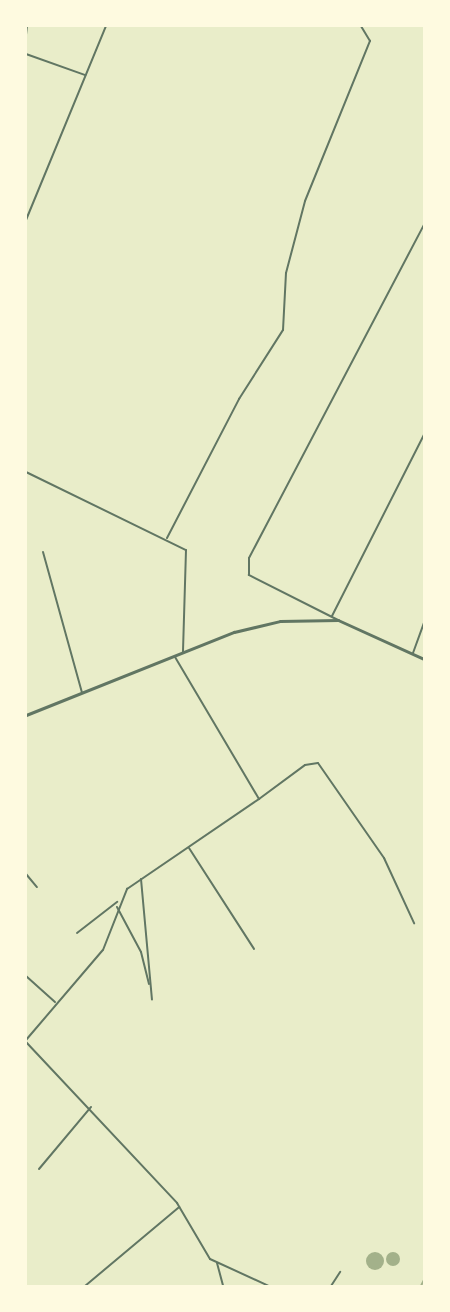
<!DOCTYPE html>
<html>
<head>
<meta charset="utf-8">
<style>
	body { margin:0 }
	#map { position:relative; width:450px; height:1312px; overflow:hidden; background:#e9edc9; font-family:Jost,sans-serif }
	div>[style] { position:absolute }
	.water>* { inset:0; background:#a3b18a }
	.round { border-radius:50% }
	.stream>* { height:1.5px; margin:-0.75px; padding:0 0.75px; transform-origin:0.75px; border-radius:0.75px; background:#a3b18a }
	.minor>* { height:2px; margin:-1px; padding:0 1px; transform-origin:1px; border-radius:1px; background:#617663 }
	.tertiary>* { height:3px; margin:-1.5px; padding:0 1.5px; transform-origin:1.5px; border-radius:1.5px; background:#617663 }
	span { translate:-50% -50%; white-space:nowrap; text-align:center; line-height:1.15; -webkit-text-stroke:6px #fefae0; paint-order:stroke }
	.frame { position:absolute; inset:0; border:27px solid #fefae0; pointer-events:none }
</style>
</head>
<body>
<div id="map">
	<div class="water">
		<i class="round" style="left:366px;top:1252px;width:18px;height:18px"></i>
		<i class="round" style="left:386px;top:1252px;width:14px;height:14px"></i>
	</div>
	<div class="stream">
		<i style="left:421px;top:1286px;width:7px;rotate:-63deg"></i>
	</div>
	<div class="minor">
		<i style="left:26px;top:35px;width:9px;rotate:-84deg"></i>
		<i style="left:26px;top:54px;width:63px;rotate:19.6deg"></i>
		<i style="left:26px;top:220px;width:210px;rotate:-67.6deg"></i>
		<i style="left:26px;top:472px;width:178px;rotate:26deg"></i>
		<i style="left:186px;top:550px;width:103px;rotate:91.7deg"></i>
		<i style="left:167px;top:538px;width:157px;rotate:-62.6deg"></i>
		<i style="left:239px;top:399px;width:82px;rotate:-57.5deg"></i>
		<i style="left:283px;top:330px;width:57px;rotate:-87deg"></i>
		<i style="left:286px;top:273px;width:74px;rotate:-75.2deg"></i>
		<i style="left:305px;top:201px;width:173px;rotate:-67.9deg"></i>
		<i style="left:370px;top:41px;width:17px;rotate:-121deg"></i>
		<i style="left:43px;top:552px;width:146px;rotate:74.5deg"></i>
		<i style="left:332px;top:616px;width:203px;rotate:-63.1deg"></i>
		<i style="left:338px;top:620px;width:100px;rotate:-153.2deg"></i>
		<i style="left:249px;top:575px;width:17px;rotate:-90deg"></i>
		<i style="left:249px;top:558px;width:376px;rotate:-62.3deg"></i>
		<i style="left:413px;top:653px;width:32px;rotate:-70deg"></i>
		<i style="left:259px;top:799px;width:57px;rotate:-36.5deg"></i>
		<i style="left:305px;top:765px;width:13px;rotate:-9deg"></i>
		<i style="left:318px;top:763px;width:116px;rotate:55.2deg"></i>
		<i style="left:384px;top:858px;width:72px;rotate:65.2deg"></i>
		<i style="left:189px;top:848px;width:120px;rotate:57.2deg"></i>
		<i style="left:26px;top:874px;width:17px;rotate:50deg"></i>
		<i style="left:141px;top:879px;width:121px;rotate:84.8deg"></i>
		<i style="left:117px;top:907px;width:51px;rotate:61.9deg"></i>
		<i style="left:141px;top:952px;width:33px;rotate:76deg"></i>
		<i style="left:77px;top:933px;width:51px;rotate:-37.8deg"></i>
		<i style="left:26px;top:976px;width:39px;rotate:42deg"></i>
		<i style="left:26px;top:1040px;width:118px;rotate:-49.5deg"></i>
		<i style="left:103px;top:950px;width:66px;rotate:-68.5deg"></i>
		<i style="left:127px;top:889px;width:160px;rotate:-34.3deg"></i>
		<i style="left:259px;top:799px;width:165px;rotate:-120.6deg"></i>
		<i style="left:26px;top:1042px;width:221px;rotate:46.8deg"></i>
		<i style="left:177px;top:1203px;width:65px;rotate:59.5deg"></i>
		<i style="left:210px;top:1259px;width:65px;rotate:24.6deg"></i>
		<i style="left:39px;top:1169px;width:81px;rotate:-50deg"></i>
		<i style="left:217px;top:1263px;width:24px;rotate:75deg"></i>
		<i style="left:85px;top:1286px;width:123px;rotate:-40deg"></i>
		<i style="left:331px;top:1286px;width:17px;rotate:-57deg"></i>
	</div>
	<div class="tertiary">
		<i style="left:26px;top:715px;width:224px;rotate:-21.8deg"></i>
		<i style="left:234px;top:632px;width:47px;rotate:-13.4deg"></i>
		<i style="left:280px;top:621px;width:58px;rotate:-1deg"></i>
		<i style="left:338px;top:620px;width:94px;rotate:24.4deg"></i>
	</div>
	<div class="frame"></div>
</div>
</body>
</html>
